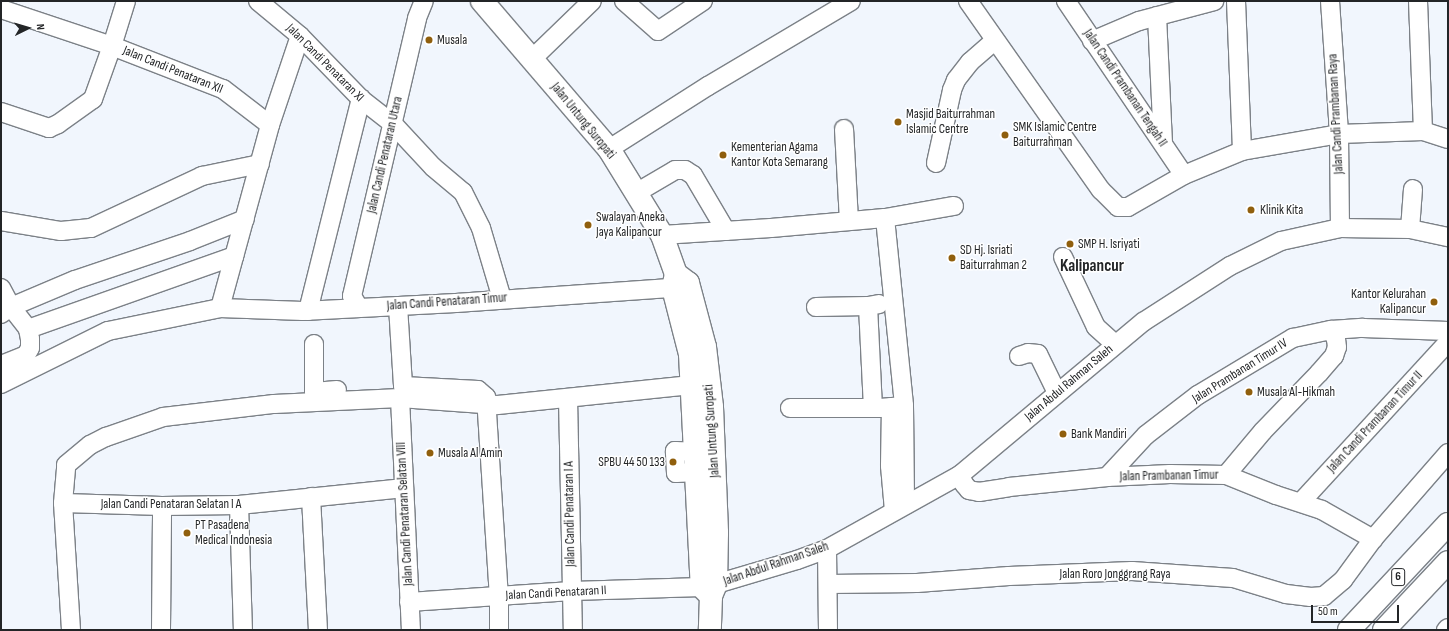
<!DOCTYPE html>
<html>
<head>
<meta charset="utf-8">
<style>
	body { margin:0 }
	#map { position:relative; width:1449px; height:631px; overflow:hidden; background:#f1f6fd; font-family:"Sofia Sans Condensed",sans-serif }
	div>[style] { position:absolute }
	.roads { filter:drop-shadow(1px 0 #7c8187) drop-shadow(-1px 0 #7c8187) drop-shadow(0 1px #7c8187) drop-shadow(0 -1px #7c8187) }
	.minor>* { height:18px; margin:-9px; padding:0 9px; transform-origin:9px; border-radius:9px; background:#fff }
	.major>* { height:22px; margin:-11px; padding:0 11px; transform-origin:11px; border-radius:11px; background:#fff }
	.highway>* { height:22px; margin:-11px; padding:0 11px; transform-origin:11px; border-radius:11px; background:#fff }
	.dots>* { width:11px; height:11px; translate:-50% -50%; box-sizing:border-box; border:2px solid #fff; border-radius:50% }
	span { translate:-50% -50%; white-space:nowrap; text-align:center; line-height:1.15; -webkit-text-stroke:3px #fff; paint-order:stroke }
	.shield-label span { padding:1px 3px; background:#fff; border:1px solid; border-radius:3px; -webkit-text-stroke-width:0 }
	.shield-label { font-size:12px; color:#232527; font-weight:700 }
	.poi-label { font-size:13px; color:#232527 }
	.left { translate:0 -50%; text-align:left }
	.right { translate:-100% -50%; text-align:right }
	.street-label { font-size:13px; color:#232527 }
	.district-label { font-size:17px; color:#232527; font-weight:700 }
	.frame { position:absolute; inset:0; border:2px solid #232527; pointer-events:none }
	.north { position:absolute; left:8px; top:8px; width:40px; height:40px; -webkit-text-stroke:3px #fff; paint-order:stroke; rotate:85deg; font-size:11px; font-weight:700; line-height:16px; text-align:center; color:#232527 }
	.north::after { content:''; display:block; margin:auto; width:14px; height:18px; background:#232527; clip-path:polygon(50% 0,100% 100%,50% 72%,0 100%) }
	.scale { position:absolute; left:1311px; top:605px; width:88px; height:18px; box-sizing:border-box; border:2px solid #232527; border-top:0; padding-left:5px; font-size:12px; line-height:14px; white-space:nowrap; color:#232527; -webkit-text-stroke:3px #fff; paint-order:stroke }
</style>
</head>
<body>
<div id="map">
	<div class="roads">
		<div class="minor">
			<i style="left:258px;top:1px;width:55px;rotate:39.8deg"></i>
			<i style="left:300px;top:36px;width:88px;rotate:45.9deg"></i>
			<i style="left:361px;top:99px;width:41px;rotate:38deg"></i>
			<i style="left:393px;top:124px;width:59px;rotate:47.1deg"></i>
			<i style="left:433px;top:167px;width:39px;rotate:40deg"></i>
			<i style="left:463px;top:192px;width:40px;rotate:63.4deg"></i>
			<i style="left:481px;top:228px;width:74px;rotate:73.5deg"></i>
			<i style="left:624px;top:1px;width:45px;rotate:41.4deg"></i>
			<i style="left:658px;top:31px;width:54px;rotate:-33.7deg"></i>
			<i style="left:968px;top:1px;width:231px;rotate:54.9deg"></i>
			<i style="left:1101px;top:190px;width:24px;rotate:45deg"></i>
			<i style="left:1118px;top:207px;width:10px"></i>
			<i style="left:1128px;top:207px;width:64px;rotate:-29.7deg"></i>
			<i style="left:1184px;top:175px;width:63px;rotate:-22.5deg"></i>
			<i style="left:1242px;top:151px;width:98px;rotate:-9.9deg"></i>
			<i style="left:1339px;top:134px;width:84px;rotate:-2deg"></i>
			<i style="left:1423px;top:131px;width:26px;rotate:18deg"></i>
			<i style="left:1066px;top:1px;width:210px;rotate:55.9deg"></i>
			<i style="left:1236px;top:1px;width:150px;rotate:87.7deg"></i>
			<i style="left:1330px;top:1px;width:133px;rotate:86.1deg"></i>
			<i style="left:1339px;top:134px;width:94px;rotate:89.4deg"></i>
			<i style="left:1418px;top:1px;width:130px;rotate:87.8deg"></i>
			<i style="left:1px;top:9px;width:117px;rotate:18.4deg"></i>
			<i style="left:112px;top:46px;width:119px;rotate:21.2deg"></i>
			<i style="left:223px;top:89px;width:59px;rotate:37.5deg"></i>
			<i style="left:1157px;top:16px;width:127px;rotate:87.3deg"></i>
			<i style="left:1092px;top:41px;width:51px;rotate:-23.1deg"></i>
			<i style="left:1139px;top:21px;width:78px;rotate:-14.9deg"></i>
			<i style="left:532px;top:59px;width:83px;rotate:-44deg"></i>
			<i style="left:1px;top:112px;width:51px;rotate:18.4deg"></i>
			<i style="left:49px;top:128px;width:10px;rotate:-24deg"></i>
			<i style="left:58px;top:124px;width:43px;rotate:-35.5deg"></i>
			<i style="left:93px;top:99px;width:56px;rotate:-70.3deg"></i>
			<i style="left:112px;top:46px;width:47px;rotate:-72.7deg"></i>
			<i style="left:844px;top:129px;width:92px;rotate:86.9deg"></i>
			<i style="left:609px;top:149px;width:117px;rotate:-32.5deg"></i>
			<i style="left:708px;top:86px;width:166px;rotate:-30.7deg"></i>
			<i style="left:936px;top:163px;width:75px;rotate:-77.6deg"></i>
			<i style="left:952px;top:90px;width:11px;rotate:-68deg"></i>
			<i style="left:956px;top:80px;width:23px;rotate:-52deg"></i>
			<i style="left:970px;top:62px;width:33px;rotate:-41deg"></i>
			<i style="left:636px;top:193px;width:45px;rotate:-30.5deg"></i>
			<i style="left:675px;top:170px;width:10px"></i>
			<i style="left:685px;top:170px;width:9px;rotate:32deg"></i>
			<i style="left:693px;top:175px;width:65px;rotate:59.5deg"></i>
			<i style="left:885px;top:218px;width:189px;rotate:84.2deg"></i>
			<i style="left:904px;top:406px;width:99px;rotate:89.4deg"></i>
			<i style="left:1px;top:221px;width:61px;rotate:9.5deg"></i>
			<i style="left:61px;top:231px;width:30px;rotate:-6deg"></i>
			<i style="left:91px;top:228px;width:123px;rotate:-25.1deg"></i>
			<i style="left:202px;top:176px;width:59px;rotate:-11.7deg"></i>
			<i style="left:1410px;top:229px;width:40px;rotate:-85.7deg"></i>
			<i style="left:662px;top:235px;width:109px;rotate:-3.7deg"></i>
			<i style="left:771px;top:228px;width:114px;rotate:-5deg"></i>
			<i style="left:885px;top:218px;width:70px;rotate:-9.9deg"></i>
			<i style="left:1063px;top:257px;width:77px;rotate:64.8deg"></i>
			<i style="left:1096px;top:327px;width:25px;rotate:42deg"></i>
			<i style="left:1px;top:288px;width:21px;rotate:62deg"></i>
			<i style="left:11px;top:307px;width:28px;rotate:52deg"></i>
			<i style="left:28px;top:329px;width:10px;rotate:79deg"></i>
			<i style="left:30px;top:339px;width:9px;rotate:90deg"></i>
			<i style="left:30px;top:348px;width:8px;rotate:120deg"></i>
			<i style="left:26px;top:355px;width:27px;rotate:158deg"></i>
			<i style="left:398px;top:306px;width:80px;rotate:86.4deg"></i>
			<i style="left:403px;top:386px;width:75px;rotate:3.1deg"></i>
			<i style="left:478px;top:390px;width:11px;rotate:41deg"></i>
			<i style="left:486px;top:397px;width:199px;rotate:86.3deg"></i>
			<i style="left:499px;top:596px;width:34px;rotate:90deg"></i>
			<i style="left:868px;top:306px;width:102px;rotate:87.2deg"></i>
			<i style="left:816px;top:307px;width:52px;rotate:-1.1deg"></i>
			<i style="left:868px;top:306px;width:11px;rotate:-10deg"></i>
			<i style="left:220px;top:308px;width:190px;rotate:-74.7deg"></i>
			<i style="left:270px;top:125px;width:94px;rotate:-71.4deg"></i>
			<i style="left:359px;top:308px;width:14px;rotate:-120deg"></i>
			<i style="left:352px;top:296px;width:285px;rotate:-76.8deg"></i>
			<i style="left:417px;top:18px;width:18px;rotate:-68deg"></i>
			<i style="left:308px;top:311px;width:219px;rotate:-76deg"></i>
			<i style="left:1px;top:314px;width:12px;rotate:-35deg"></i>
			<i style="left:11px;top:307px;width:69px;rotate:-22.9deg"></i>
			<i style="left:75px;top:280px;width:121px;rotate:-18.7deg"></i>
			<i style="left:190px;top:241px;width:59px;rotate:-21.8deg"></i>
			<i style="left:28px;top:329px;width:219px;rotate:-19.5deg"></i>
			<i style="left:314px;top:344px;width:48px;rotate:90deg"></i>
			<i style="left:314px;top:392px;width:23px;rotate:-5deg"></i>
			<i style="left:1019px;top:356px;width:9px;rotate:-18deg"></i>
			<i style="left:1028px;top:353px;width:10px;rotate:6deg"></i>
			<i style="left:1038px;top:354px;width:43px;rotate:64deg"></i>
			<i style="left:1px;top:384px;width:119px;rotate:-26.4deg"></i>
			<i style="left:108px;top:331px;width:114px;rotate:-11.6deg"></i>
			<i style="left:220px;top:308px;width:83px;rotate:2.1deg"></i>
			<i style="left:303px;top:311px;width:153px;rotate:-3deg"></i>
			<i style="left:456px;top:303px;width:218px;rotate:-4deg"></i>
			<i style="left:400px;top:398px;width:232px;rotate:87.3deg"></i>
			<i style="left:568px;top:398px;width:232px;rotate:88.8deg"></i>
			<i style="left:891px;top:407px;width:59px;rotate:91deg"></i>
			<i style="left:890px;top:466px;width:45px;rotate:84.9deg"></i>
			<i style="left:790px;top:408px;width:90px"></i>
			<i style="left:880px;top:408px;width:24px;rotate:-5deg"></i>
			<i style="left:697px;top:472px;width:21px;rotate:177deg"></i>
			<i style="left:676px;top:473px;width:22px;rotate:-93deg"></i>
			<i style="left:675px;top:451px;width:34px;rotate:2deg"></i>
			<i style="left:960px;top:475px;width:10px;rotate:66deg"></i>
			<i style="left:964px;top:484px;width:8px;rotate:50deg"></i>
			<i style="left:969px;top:490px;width:10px;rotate:11deg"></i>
			<i style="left:979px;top:492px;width:30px;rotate:-9deg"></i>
			<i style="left:1009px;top:487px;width:99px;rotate:-5.8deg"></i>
			<i style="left:1107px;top:477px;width:63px;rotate:-2.7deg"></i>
			<i style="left:1170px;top:474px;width:56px;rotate:1deg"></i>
			<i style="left:1226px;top:475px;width:54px;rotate:21.8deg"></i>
			<i style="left:1276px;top:495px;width:48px;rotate:18.1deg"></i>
			<i style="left:1322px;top:510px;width:59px;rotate:29.6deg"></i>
			<i style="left:1226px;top:475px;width:57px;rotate:-49.9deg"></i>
			<i style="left:1263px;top:431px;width:81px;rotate:-46deg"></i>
			<i style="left:1319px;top:373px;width:23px;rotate:-49deg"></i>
			<i style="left:1334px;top:356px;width:9px;rotate:-72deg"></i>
			<i style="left:1337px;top:347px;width:8px;rotate:-97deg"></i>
			<i style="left:1336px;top:339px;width:10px;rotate:-119deg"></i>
			<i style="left:1107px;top:477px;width:57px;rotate:-47.1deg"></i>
			<i style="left:1146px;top:435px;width:66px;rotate:-37.6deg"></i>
			<i style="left:1198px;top:395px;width:111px;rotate:-31deg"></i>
			<i style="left:1293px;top:338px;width:39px;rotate:-12deg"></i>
			<i style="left:1331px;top:330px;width:32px;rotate:-4deg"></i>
			<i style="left:1363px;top:328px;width:85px;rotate:2deg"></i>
			<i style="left:311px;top:497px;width:133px;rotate:87deg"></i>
			<i style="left:1301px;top:502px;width:217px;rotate:-47.4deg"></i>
			<i style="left:63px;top:503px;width:99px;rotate:1.7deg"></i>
			<i style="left:162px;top:506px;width:77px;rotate:-0.7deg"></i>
			<i style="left:239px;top:505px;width:166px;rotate:-5.9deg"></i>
			<i style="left:239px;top:505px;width:125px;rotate:88.2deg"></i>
			<i style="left:827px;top:549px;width:81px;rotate:89.3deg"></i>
			<i style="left:828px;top:584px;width:89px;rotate:-0.6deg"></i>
			<i style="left:917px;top:583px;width:92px;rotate:-4.4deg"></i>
			<i style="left:1009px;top:576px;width:123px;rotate:-2.3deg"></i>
			<i style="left:1132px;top:571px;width:101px;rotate:4deg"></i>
			<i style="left:1233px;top:578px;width:55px;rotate:16.8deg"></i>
			<i style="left:1286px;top:594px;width:25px;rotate:7deg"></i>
			<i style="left:1311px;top:597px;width:13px;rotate:-4deg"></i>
			<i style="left:1324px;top:596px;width:25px;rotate:-40deg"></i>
			<i style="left:1343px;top:580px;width:51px;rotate:-53.8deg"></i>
			<i style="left:1373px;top:539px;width:114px;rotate:-48.9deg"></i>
			<i style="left:409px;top:602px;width:163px;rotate:-3.9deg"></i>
			<i style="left:572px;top:591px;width:130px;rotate:-1.8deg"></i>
			<i style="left:702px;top:587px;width:14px;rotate:-12deg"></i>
			<i style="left:716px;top:584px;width:84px;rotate:-16.5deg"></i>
			<i style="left:797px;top:560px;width:32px;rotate:-20deg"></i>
			<i style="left:827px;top:549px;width:152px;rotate:-29.1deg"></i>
			<i style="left:960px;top:475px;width:239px;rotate:-39.9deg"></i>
			<i style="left:1143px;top:322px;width:103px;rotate:-32.8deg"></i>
			<i style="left:1230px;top:266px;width:57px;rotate:-26.1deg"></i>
			<i style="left:1281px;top:241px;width:60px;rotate:-12.4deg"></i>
			<i style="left:1340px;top:228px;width:70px;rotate:0.8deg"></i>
			<i style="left:1410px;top:229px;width:39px;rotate:12deg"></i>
			<i style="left:71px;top:630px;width:127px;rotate:-93.6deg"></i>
			<i style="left:63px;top:503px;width:38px;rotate:-85deg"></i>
			<i style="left:66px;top:465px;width:31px;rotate:-40deg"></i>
			<i style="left:90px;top:445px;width:18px;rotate:-27deg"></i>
			<i style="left:106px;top:437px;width:60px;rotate:-19.3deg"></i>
			<i style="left:163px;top:417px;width:112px;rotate:-6.7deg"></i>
			<i style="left:274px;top:404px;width:126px;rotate:-2.7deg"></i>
			<i style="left:400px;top:398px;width:97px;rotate:4.1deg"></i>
			<i style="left:497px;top:405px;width:196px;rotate:-5.9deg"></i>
			<i style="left:161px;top:630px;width:124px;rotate:-89.5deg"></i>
			<i style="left:1446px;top:630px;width:3px;rotate:-45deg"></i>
		</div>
		<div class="major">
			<i style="left:482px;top:1px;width:195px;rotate:49.4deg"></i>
			<i style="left:609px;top:149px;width:101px;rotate:58.4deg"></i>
			<i style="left:662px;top:235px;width:41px;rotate:70.3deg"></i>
			<i style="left:676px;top:274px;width:14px;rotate:102deg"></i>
			<i style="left:673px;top:288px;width:68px;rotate:75.6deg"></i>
			<i style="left:690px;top:354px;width:233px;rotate:87.1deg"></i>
			<i style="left:702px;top:587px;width:13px;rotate:45deg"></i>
			<i style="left:676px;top:274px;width:15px;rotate:37deg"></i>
			<i style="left:688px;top:283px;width:66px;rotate:75.1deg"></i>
			<i style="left:705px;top:347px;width:60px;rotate:83.3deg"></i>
			<i style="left:712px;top:407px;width:126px;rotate:87.7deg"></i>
			<i style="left:717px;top:533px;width:51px;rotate:91.1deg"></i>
			<i style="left:716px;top:584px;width:13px;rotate:113deg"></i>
			<i style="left:711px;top:596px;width:34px;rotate:92deg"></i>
		</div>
		<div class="highway">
			<i style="left:1349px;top:630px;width:145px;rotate:-47deg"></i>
			<i style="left:1384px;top:630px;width:93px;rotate:-46.7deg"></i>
		</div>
	</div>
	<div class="dots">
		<i style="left:429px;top:40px;background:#905f0d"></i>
		<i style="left:898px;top:122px;background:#905f0d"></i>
		<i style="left:1005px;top:135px;background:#905f0d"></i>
		<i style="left:723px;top:155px;background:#905f0d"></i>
		<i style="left:1251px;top:210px;background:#905f0d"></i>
		<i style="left:588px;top:225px;background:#905f0d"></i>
		<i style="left:1070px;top:244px;background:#905f0d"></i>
		<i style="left:952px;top:258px;background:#905f0d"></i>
		<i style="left:1434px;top:302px;background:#905f0d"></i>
		<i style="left:1249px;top:392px;background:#905f0d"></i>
		<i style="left:1063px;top:434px;background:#905f0d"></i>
		<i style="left:430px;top:453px;background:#905f0d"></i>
		<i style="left:673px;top:462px;background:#905f0d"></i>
		<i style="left:187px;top:533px;background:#905f0d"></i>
	</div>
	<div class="shield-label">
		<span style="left:1398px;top:577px">6</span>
	</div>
	<div class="poi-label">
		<span class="left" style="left:437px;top:40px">Musala</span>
		<span class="left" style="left:906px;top:122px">Masjid Baiturrahman<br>Islamic Centre</span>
		<span class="left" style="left:1013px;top:135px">SMK Islamic Centre<br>Baiturrahman</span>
		<span class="left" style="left:731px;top:155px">Kementerian Agama<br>Kantor Kota Semarang</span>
		<span class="left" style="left:1260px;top:210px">Klinik Kita</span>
		<span class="left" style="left:596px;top:225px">Swalayan Aneka<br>Jaya Kalipancur</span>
		<span class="left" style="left:1078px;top:244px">SMP H. Isriyati</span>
		<span class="left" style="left:960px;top:258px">SD Hj. Isriati<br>Baiturrahman 2</span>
		<span class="right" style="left:1426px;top:302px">Kantor Kelurahan<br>Kalipancur</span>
		<span class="left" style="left:1257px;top:392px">Musala Al-Hikmah</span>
		<span class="left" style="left:1071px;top:434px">Bank Mandiri</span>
		<span class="left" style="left:438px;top:453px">Musala Al Amin</span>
		<span class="right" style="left:665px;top:462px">SPBU 44 50 133</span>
		<span class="left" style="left:195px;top:533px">PT Pasadena<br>Medical Indonesia</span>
	</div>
	<div class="street-label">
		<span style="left:325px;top:63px;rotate:45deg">Jalan Candi Penataran XI</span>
		<span style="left:173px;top:70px;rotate:22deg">Jalan Candi Penataran XII</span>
		<span style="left:1125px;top:88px;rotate:56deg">Jalan Candi Prambanan Tengah II</span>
		<span style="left:1336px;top:114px;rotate:-93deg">Jalan Candi Prambanan Raya</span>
		<span style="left:583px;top:121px;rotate:51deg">Jalan Untung Suropati</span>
		<span style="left:385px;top:155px;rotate:-77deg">Jalan Candi Penataran Utara</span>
		<span style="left:447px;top:302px;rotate:-4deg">Jalan Candi Penataran Timur</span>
		<span style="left:1240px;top:371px;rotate:-32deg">Jalan Prambanan Timur IV</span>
		<span style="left:1069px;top:383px;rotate:-40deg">Jalan Abdul Rahman Saleh</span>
		<span style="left:1375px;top:422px;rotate:-47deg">Jalan Candi Prambanan Timur II</span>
		<span style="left:712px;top:431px;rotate:-94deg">Jalan Untung Suropati</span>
		<span style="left:1169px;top:476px;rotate:-1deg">Jalan Prambanan Timur</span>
		<span style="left:171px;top:504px">Jalan Candi Penataran Selatan I A</span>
		<span style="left:405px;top:514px;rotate:-93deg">Jalan Candi Penataran Selatan VIII</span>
		<span style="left:570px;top:514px;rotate:-91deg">Jalan Candi Penataran I A</span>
		<span style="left:776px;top:564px;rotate:-19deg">Jalan Abdul Rahman Saleh</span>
		<span style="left:1115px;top:574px">Jalan Roro Jonggrang Raya</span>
		<span style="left:556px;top:593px;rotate:-3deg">Jalan Candi Penataran II</span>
	</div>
	<div class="district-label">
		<span style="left:1092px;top:267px">Kalipancur</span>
	</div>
	<div class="frame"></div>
	<div class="north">N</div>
	<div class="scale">50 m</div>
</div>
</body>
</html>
